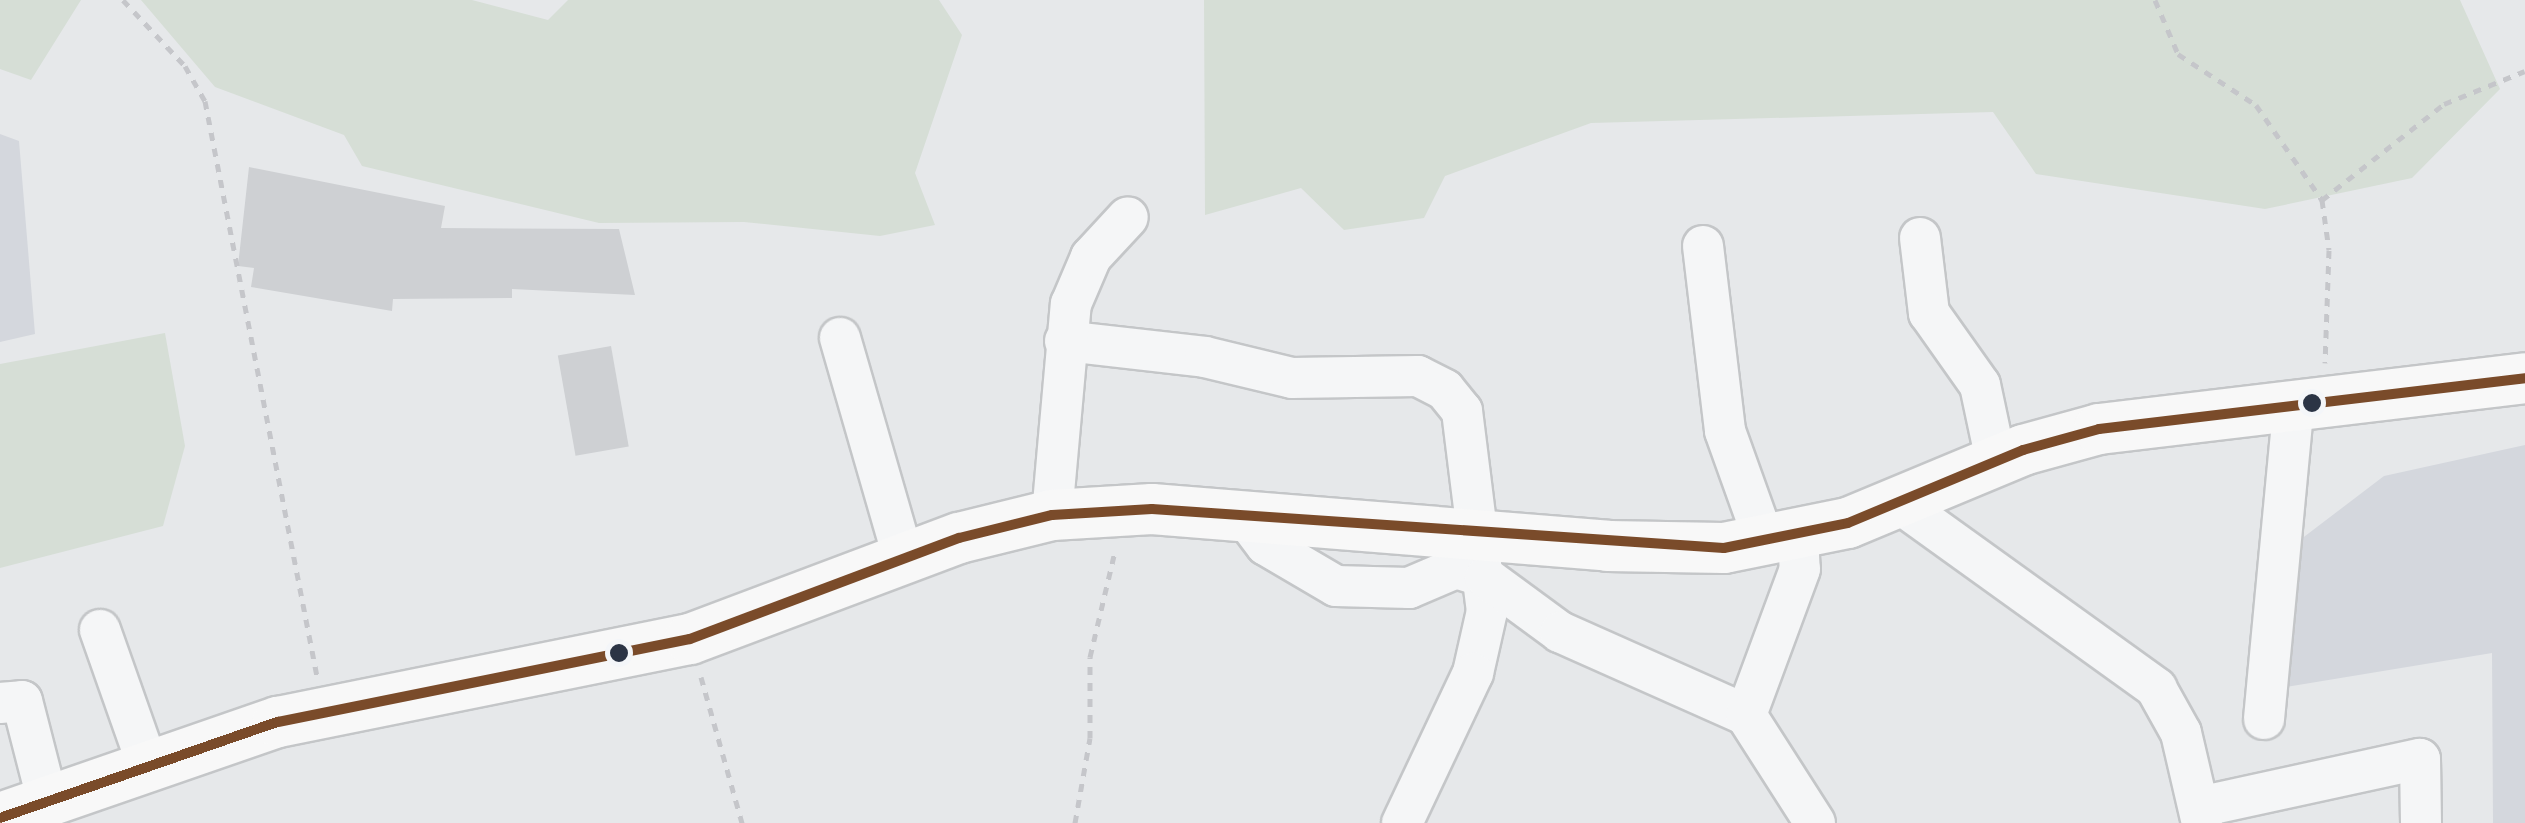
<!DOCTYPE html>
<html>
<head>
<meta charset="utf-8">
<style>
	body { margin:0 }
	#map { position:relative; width:2525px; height:823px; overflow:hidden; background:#e6e8ea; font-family:"Titillium Web",sans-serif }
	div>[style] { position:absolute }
	.built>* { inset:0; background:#d4d7dd }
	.green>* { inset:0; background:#d6ded6 }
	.building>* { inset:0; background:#ced0d3; transform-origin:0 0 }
	.path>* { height:5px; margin-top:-2.5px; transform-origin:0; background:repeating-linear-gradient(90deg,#c5c6ca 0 8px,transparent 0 16px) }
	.roads { filter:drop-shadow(2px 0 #c4c6c8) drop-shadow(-2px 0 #c4c6c8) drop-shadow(0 2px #c4c6c8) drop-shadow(0 -2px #c4c6c8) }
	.minor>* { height:40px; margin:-20px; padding:0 20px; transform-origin:20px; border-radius:20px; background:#f5f6f7 }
	.major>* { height:50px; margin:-25px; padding:0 25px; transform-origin:25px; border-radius:25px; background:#f8f8f8 }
	.bus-1>* { height:10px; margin:-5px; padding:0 5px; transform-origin:5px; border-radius:5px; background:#7a4b2a }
	.dots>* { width:28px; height:28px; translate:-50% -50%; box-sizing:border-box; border:5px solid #f4f6f9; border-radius:50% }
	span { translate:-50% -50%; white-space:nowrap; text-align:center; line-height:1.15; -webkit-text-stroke:8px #f4f6f9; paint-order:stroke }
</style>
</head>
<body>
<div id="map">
	<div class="built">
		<i style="clip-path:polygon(0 134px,19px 141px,35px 334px,0 342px)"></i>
		<i style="clip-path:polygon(2525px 445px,2525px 823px,2493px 823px,2492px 653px,2274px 689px,2292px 546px,2384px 476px)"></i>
	</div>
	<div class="green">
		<i style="clip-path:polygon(0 0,81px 0,31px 80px,0 69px)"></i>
		<i style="clip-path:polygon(141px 0,472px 0,548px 20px,568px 0,939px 0,962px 35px,915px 173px,935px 225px,880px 236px,744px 222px,599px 223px,362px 166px,344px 135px,215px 87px)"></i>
		<i style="clip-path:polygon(1204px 0,2460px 0,2500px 89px,2412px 178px,2265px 209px,2036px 174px,1993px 112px,1591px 123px,1445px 176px,1424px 218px,1344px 230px,1301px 188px,1205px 215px)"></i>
		<i style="clip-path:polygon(165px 333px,185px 446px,163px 526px,0 568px,0 364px)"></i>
	</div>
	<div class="building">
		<i style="clip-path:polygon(249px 167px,445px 206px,441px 228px,619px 229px,635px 295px,512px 289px,512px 298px,393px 299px,392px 311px,251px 287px,254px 268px,238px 266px)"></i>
		<i style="left:611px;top:346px;width:102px;height:54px;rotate:80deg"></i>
	</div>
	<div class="path">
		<i style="left:123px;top:0;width:91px;rotate:46.8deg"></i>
		<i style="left:185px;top:66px;width:40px;rotate:60.3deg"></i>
		<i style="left:205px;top:101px;width:586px;rotate:78.98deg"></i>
		<i style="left:2155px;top:0;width:59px;rotate:66.9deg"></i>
		<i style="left:2178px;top:54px;width:93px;rotate:33.2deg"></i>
		<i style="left:2256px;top:105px;width:116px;rotate:55.2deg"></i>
		<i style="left:2322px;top:200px;width:50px;rotate:82deg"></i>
		<i style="left:2329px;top:250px;width:113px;rotate:92deg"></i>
		<i style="left:2322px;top:200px;width:155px;rotate:-38.2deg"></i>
		<i style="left:2444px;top:104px;width:87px;rotate:-22.2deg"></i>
		<i style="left:701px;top:677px;width:152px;rotate:74.3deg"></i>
		<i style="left:1075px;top:823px;width:86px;rotate:-80deg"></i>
		<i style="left:1090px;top:738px;width:81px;rotate:-90deg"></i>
		<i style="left:1090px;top:657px;width:109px;rotate:-76.7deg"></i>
	</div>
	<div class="roads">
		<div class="minor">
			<i style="left:1920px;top:238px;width:76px;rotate:83.2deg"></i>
			<i style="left:1929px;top:313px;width:88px;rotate:54.7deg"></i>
			<i style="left:1980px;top:385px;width:77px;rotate:78deg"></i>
			<i style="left:1703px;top:246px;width:186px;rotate:83.2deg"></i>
			<i style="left:1725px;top:431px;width:119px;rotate:70.3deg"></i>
			<i style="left:840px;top:338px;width:231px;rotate:73.9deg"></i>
			<i style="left:1065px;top:341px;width:141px;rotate:6.5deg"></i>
			<i style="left:1205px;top:357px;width:89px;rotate:13.6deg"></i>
			<i style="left:1292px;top:378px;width:126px;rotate:-0.9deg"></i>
			<i style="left:1418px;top:376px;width:30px;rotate:27deg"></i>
			<i style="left:1445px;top:390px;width:27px;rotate:51deg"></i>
			<i style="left:1462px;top:411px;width:202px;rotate:82.9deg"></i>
			<i style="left:1487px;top:611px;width:64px;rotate:102.7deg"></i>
			<i style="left:1473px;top:673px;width:166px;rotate:115.3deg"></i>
			<i style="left:1899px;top:503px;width:317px;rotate:35.7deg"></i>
			<i style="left:2156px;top:688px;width:51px;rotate:60.9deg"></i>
			<i style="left:2181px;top:733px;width:92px;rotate:76.9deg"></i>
			<i style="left:1052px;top:515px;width:212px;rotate:-84.9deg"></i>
			<i style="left:1071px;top:304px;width:51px;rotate:-66.9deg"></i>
			<i style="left:1091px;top:257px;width:54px;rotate:-47.2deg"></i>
			<i style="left:1244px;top:516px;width:36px;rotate:53deg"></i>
			<i style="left:1266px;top:545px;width:81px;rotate:30.4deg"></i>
			<i style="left:1336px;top:586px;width:73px;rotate:1.6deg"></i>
			<i style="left:1409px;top:588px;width:51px;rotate:-23.1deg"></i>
			<i style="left:1456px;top:568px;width:30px;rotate:17deg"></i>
			<i style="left:1485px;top:577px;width:93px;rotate:36.3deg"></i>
			<i style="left:1560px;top:632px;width:204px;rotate:24deg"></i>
			<i style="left:1798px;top:536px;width:33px;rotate:87deg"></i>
			<i style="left:1800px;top:569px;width:156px;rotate:110.3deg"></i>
			<i style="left:1746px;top:715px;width:128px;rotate:57.4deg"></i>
			<i style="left:100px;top:630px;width:144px;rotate:70.6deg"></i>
			<i style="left:0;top:703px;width:22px;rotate:-5deg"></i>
			<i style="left:22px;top:701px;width:104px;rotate:75.6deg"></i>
			<i style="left:2264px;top:719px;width:316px;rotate:-84.6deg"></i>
			<i style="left:2199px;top:807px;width:226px;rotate:-12.3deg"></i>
			<i style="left:2420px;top:759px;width:64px;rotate:89.1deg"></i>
		</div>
		<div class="major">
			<i style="left:0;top:818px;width:294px;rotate:-19.1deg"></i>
			<i style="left:278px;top:722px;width:420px;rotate:-11.4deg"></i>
			<i style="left:690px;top:639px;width:287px;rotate:-20.6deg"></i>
			<i style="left:959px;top:538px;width:96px;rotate:-13.9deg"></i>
			<i style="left:1052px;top:515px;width:100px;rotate:-3.4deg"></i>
			<i style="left:1152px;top:509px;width:457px;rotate:4.6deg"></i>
			<i style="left:1608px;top:546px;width:116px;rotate:1deg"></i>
			<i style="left:1724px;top:548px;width:126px;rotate:-11.4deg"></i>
			<i style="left:1848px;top:523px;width:190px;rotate:-22.6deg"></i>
			<i style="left:2023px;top:450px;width:79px;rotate:-15.4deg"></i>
			<i style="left:2099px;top:429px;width:429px;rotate:-6.8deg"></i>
		</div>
	</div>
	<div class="bus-1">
		<i style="left:0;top:818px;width:294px;rotate:-19.1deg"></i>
		<i style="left:278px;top:722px;width:420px;rotate:-11.4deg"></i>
		<i style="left:690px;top:639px;width:287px;rotate:-20.6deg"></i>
		<i style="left:959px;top:538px;width:96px;rotate:-13.9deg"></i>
		<i style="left:1052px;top:515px;width:100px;rotate:-3.4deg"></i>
		<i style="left:1152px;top:509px;width:573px;rotate:3.9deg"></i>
		<i style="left:1724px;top:548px;width:126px;rotate:-11.4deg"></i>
		<i style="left:1848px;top:523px;width:190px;rotate:-22.6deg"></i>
		<i style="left:2023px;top:450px;width:79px;rotate:-15.4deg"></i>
		<i style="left:2099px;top:429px;width:429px;rotate:-6.8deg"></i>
	</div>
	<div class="dots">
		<i style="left:2312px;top:403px;background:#2b3445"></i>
		<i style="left:619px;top:653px;background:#2b3445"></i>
	</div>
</div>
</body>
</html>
